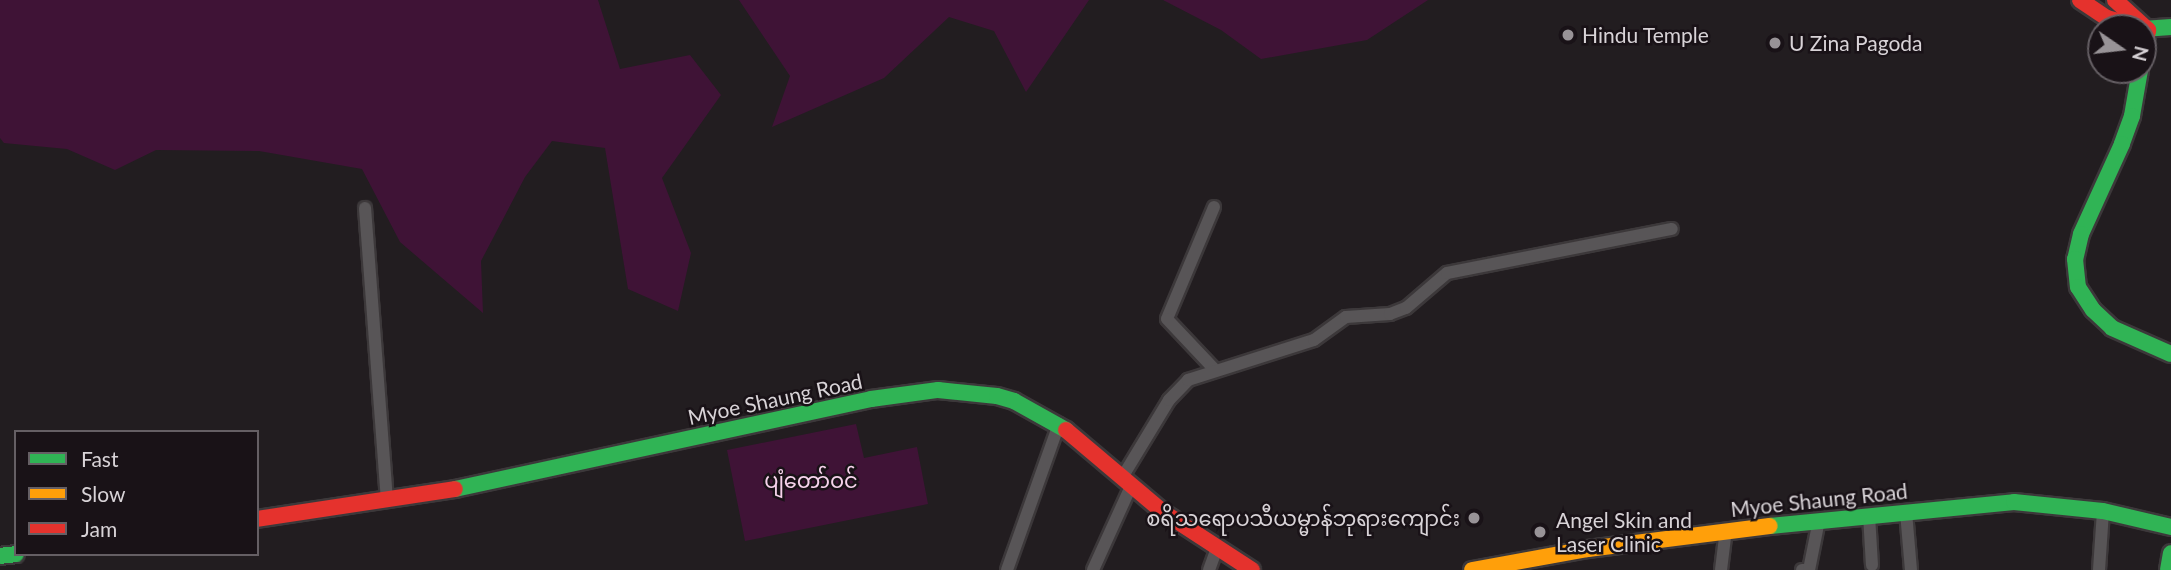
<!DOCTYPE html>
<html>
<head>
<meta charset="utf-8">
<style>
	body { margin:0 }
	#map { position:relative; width:2171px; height:570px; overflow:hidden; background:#221d20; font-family:Lato,"Noto Sans Myanmar",sans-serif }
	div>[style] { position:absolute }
	.green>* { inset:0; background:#3f1336 }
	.roads { filter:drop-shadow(2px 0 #3c383a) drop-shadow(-2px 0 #3c383a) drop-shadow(0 2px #3c383a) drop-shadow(0 -2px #3c383a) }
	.street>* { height:12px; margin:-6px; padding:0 6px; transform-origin:6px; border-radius:6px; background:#585557 }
	.fast>* { height:16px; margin:-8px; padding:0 8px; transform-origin:8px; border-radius:8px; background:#30b455 }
	.slow>* { height:16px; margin:-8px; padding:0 8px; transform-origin:8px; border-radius:8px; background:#ff9f0a }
	.jam>* { height:16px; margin:-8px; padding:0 8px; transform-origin:8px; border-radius:8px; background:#e5322d }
	.dots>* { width:19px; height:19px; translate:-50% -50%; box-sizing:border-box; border:4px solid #191217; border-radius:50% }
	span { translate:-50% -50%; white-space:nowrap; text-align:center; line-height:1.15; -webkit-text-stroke:5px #191217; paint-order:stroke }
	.poi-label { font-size:21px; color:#d8d3d7 }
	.left { translate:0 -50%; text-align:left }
	.right { translate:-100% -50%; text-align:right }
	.street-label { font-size:21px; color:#d8d3d7 }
	.park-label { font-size:21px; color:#f6d2eb }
	.legend { position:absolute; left:14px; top:430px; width:245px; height:126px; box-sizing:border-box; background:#191217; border:2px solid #655f64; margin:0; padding:9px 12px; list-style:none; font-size:21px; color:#d8d3d7 }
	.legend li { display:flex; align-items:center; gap:14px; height:35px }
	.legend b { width:35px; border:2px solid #655f64 }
	.north { position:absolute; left:2087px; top:14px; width:70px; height:70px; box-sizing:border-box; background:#191217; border:2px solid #655f64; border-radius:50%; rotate:104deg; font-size:19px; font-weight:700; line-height:28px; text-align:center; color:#d8d3d7 }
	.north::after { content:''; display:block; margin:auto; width:24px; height:32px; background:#989397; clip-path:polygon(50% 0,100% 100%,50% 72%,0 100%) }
</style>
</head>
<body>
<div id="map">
	<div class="green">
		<i style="clip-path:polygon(0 0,598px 0,620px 69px,690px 55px,721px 95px,662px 178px,691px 253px,678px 311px,628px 289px,605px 148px,552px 141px,525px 177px,481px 261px,483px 313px,400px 242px,362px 169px,259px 151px,156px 150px,115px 170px,67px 149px,4px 143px,0 138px)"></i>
		<i style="clip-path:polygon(739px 0,1089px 0,1026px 92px,994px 31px,949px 17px,884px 78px,772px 127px,790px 76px)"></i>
		<i style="clip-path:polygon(1163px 0,1428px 0,1367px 40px,1261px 59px,1221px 30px)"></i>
		<i style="clip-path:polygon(856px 424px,864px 458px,917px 447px,928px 504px,745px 541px,727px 450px)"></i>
	</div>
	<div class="roads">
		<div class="street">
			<i style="left:1214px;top:207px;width:121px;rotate:112.8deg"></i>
			<i style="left:1167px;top:319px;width:70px;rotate:46.7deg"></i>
			<i style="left:365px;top:208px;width:292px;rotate:85.7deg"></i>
			<i style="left:1123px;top:476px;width:89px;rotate:-58.8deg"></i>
			<i style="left:1169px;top:400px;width:28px;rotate:-46deg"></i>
			<i style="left:1188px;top:380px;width:132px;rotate:-17.6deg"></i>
			<i style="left:1314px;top:340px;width:39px;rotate:-36deg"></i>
			<i style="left:1346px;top:317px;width:44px;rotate:-3.9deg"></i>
			<i style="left:1390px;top:314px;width:17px;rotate:-21deg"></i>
			<i style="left:1406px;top:308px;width:54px;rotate:-40.5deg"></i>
			<i style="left:1447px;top:273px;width:229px;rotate:-11.1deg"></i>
			<i style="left:1906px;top:512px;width:58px;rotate:85.1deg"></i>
			<i style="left:1869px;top:515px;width:50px;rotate:86.6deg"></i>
			<i style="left:1007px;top:570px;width:155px;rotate:-70.4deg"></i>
			<i style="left:1093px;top:570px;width:94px;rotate:-65.6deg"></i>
			<i style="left:1209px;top:570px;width:23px;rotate:-70deg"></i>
			<i style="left:1721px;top:570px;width:38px;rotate:-83deg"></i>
			<i style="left:1802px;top:570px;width:7px"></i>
			<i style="left:1809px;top:570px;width:51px;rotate:-78.7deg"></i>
			<i style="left:2099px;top:570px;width:59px;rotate:-86.1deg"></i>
		</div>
		<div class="fast">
			<i style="left:2143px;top:29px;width:28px;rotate:-4deg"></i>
			<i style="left:2140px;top:70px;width:47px;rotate:99.9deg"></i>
			<i style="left:2132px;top:116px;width:30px;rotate:110deg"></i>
			<i style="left:2122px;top:144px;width:99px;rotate:114.5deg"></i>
			<i style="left:2081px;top:234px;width:26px;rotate:103deg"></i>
			<i style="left:2075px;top:259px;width:28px;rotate:84deg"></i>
			<i style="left:2078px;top:287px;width:27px;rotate:57deg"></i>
			<i style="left:2093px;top:310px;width:26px;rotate:43deg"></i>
			<i style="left:2112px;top:328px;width:64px;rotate:23.8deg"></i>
			<i style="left:455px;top:489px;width:426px;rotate:-12.2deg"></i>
			<i style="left:871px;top:399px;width:68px;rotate:-7.7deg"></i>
			<i style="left:938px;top:390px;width:59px;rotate:5.8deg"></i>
			<i style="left:997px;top:396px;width:18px;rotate:16deg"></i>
			<i style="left:1014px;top:401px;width:60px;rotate:29.1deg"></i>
			<i style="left:1770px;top:526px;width:245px;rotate:-5.6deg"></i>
			<i style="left:2014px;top:502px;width:89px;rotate:5.8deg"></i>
			<i style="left:2103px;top:511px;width:70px;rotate:13.2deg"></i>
			<i style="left:0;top:556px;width:16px;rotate:-7deg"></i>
			<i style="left:2168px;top:570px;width:17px;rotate:-80deg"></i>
		</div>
		<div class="slow">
			<i style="left:1472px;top:570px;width:118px;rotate:-10.3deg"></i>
			<i style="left:1588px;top:549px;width:183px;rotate:-7.2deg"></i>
		</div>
		<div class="jam">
			<i style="left:2080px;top:0;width:32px;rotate:34deg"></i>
			<i style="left:2107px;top:18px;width:35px;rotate:16deg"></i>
			<i style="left:2115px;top:0;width:45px;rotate:42.3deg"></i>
			<i style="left:2148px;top:30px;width:27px;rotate:100deg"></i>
			<i style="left:1066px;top:430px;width:127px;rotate:40.2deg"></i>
			<i style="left:1163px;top:512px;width:106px;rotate:33.1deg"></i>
			<i style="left:257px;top:519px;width:200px;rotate:-8.6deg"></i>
		</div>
	</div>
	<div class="dots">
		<i style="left:1568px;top:35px;background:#989397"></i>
		<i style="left:1775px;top:43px;background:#989397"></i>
		<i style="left:1474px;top:518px;background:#989397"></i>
		<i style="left:1540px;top:532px;background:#989397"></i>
	</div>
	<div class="poi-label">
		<span class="left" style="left:1582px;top:35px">Hindu Temple</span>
		<span class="left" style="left:1789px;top:43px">U Zina Pagoda</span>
		<span class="right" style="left:1460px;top:518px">စရိသရောပသီယမ္မာန်ဘုရားကျောင်း</span>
		<span class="left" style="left:1556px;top:532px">Angel Skin and<br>Laser Clinic</span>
	</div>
	<div class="street-label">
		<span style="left:775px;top:399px;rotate:-12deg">Myoe Shaung Road</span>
		<span style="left:1819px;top:500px;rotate:-6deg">Myoe Shaung Road</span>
	</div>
	<div class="park-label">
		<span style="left:811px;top:480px">ပျံတော်ဝင်</span>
	</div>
	<ul class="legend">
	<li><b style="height:9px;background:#30b455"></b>Fast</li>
	<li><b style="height:9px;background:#ff9f0a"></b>Slow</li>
	<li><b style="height:9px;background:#e5322d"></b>Jam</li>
	</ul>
	<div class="north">N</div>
</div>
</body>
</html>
